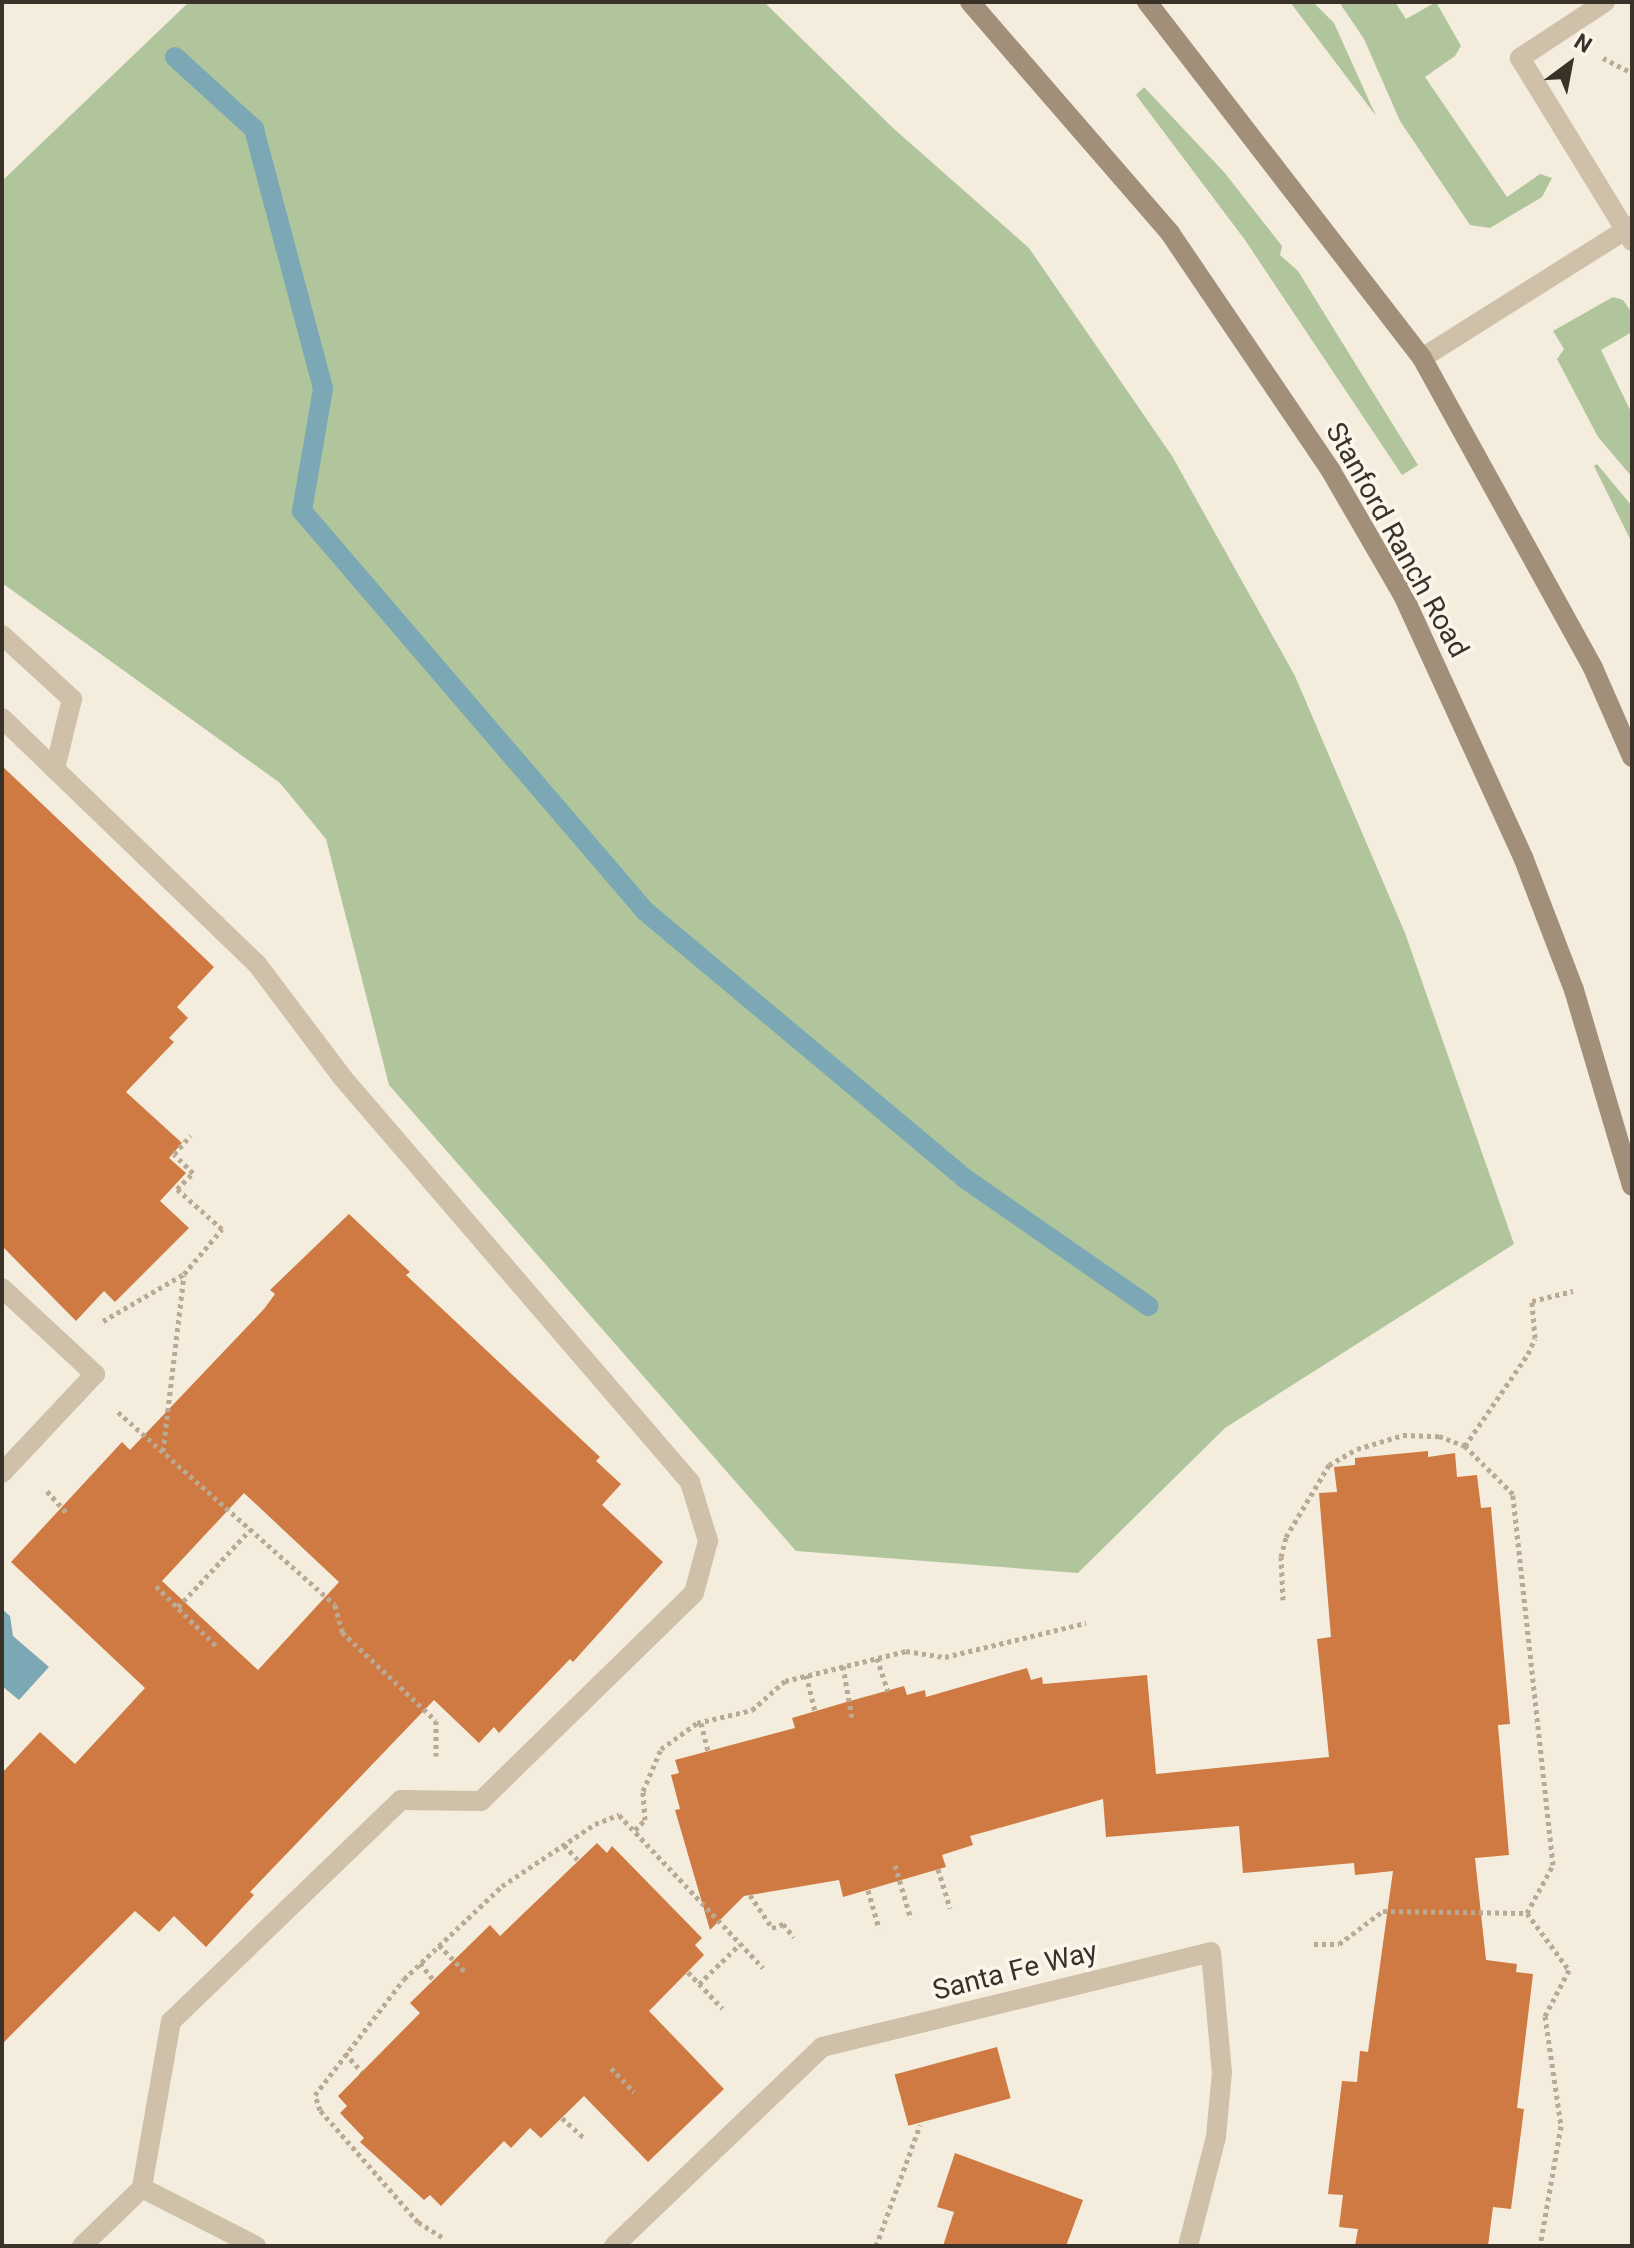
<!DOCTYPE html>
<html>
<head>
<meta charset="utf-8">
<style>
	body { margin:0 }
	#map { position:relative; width:1634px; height:2248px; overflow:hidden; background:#f4edde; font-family:Roboto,sans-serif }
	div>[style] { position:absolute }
	.green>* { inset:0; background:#b1c59d }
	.water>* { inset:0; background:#7ba8b4 }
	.stream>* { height:20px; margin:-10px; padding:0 10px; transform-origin:10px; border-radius:10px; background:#7ba8b4 }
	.building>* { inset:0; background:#ce7a42; transform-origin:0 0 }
	.path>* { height:5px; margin-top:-2.5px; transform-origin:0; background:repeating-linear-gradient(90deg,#baaa93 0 4px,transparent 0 8px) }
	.service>* { height:20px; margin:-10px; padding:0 10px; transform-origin:10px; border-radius:10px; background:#cec0a9 }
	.minor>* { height:20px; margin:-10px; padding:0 10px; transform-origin:10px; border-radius:10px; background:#cec0a9 }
	.secondary>* { height:20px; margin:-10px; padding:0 10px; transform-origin:10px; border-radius:10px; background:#a28f7a }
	span { translate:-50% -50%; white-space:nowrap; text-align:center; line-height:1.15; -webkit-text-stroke:7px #fbf6eb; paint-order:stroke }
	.street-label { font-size:28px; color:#3a3129 }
	.frame { position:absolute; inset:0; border:4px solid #3a3129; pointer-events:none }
	.north { position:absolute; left:1530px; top:24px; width:80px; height:80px; -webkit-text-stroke:6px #fbf6eb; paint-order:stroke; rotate:32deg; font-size:22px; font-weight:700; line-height:32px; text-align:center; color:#3a3129 }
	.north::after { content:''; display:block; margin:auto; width:28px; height:36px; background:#3a3129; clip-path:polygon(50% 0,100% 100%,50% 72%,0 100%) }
</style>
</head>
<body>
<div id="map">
	<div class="green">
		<i style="clip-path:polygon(189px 2px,764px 2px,893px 128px,1029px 248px,1172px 456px,1295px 676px,1405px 933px,1514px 1244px,1225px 1428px,1078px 1573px,796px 1551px,389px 1085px,326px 839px,280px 783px,2px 583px,2px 181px)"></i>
		<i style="clip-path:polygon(1290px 2px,1313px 2px,1334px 23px,1376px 116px)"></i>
		<i style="clip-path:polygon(1339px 2px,1395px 2px,1406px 19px,1436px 2px,1461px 46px,1455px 56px,1425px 77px,1507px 197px,1540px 174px,1552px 178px,1542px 197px,1490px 228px,1470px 225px,1400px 121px,1364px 39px)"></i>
		<i style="clip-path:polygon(1144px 87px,1224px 172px,1282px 246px,1280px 255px,1298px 271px,1418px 465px,1402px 475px,1245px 240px,1136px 95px)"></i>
		<i style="clip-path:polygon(1613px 297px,1623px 300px,1632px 313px,1632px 332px,1601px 350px,1632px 414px,1632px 477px,1598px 437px,1557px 359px,1564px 349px,1553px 331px)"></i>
		<i style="clip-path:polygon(1597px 464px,1632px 506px,1632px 543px,1594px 466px)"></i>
	</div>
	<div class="water">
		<i style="clip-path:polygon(2px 1609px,10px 1616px,13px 1636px,49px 1667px,19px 1700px,2px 1686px)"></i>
	</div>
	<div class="stream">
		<i style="left:175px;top:57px;width:107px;rotate:42.3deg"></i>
		<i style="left:254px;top:129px;width:269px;rotate:75.1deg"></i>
		<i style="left:323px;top:389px;width:124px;rotate:99.8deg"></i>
		<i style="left:302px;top:511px;width:527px;rotate:49.39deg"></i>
		<i style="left:645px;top:911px;width:420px;rotate:39.9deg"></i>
		<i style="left:967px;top:1180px;width:221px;rotate:34.8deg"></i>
	</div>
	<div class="building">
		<i style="clip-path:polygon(2px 766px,214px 967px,177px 1007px,188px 1018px,169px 1038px,174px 1042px,126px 1092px,182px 1143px,169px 1158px,186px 1173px,160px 1201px,189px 1228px,115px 1302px,104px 1291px,76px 1321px,2px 1246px)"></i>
		<i style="clip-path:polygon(evenodd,349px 1214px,410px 1272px,406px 1275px,600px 1457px,596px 1461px,621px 1484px,602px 1505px,663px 1562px,573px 1662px,570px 1659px,499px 1733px,494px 1727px,479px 1743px,434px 1700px,250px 1892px,254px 1895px,206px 1947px,174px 1916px,159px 1932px,135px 1911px,2px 2044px,2px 1773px,40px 1732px,75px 1764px,145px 1688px,11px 1562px,122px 1442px,130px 1450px,264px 1309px,275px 1294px,270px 1290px,349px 1214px,244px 1493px,339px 1582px,258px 1670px,162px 1581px,244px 1493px)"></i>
		<i style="clip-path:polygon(1428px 1451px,1428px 1457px,1455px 1453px,1457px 1477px,1477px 1475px,1481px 1508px,1491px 1507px,1510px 1724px,1498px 1725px,1509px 1855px,1475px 1858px,1486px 1960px,1517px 1964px,1516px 1972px,1533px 1974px,1517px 2108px,1524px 2109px,1511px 2209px,1493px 2207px,1488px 2246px,1355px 2246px,1358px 2229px,1339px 2227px,1343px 2195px,1328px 2194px,1342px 2081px,1357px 2082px,1360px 2051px,1368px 2052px,1393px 1871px,1355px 1875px,1354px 1863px,1243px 1873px,1239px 1826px,1106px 1837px,1103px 1799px,970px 1836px,973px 1845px,942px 1855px,946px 1867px,843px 1897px,839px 1880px,744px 1896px,710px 1930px,675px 1810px,680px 1809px,671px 1775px,679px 1773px,675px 1760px,795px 1728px,792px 1718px,850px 1701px,904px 1686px,907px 1695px,925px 1690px,926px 1697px,1027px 1668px,1031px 1680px,1042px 1677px,1043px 1684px,1147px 1675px,1156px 1774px,1329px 1757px,1317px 1639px,1331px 1637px,1319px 1493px,1337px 1492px,1334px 1467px,1355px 1465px,1355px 1458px)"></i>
		<i style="clip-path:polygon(597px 1843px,607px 1853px,612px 1846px,702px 1938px,695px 1945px,704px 1955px,649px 2011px,724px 2089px,648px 2162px,584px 2096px,541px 2138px,530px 2128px,511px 2148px,504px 2141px,441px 2206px,430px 2195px,424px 2200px,360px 2142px,364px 2138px,340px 2113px,347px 2106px,338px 2096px,420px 2013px,410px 2003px,490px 1925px,500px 1936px)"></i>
		<i style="left:997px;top:2047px;width:53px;height:106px;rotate:75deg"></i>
		<i style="clip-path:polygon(955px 2153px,1083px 2200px,1066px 2246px,943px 2246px,954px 2212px,937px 2207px)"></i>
	</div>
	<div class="path">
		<i style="left:1603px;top:58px;width:33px;rotate:27deg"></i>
		<i style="left:103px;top:1321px;width:94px;rotate:-30.1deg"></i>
		<i style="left:184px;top:1274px;width:59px;rotate:-49.8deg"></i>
		<i style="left:222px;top:1229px;width:60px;rotate:-138.4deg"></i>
		<i style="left:177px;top:1189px;width:23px;rotate:-45deg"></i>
		<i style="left:193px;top:1173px;width:27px;rotate:-135deg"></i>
		<i style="left:174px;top:1154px;width:25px;rotate:-48deg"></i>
		<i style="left:118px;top:1412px;width:290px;rotate:41.6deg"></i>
		<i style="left:335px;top:1605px;width:28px;rotate:75deg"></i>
		<i style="left:342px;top:1632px;width:129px;rotate:43.4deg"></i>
		<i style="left:436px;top:1721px;width:35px;rotate:90deg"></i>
		<i style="left:163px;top:1451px;width:177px;rotate:-83.2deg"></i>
		<i style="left:47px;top:1491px;width:31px;rotate:48deg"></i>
		<i style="left:156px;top:1586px;width:86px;rotate:45deg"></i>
		<i style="left:1283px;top:1600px;width:43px;rotate:-92.7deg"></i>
		<i style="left:1281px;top:1557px;width:21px;rotate:-76deg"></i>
		<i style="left:1286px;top:1537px;width:84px;rotate:-59.2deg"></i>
		<i style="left:1329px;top:1465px;width:32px;rotate:-30deg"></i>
		<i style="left:1357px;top:1449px;width:48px;rotate:-16.9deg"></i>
		<i style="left:1403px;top:1435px;width:36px;rotate:2deg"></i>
		<i style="left:1439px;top:1436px;width:28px;rotate:21deg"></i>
		<i style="left:1465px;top:1446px;width:112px;rotate:-55.6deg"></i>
		<i style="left:1528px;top:1354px;width:17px;rotate:-66deg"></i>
		<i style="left:1535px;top:1338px;width:37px;rotate:-95deg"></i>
		<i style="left:1532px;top:1301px;width:42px;rotate:-13.7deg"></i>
		<i style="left:178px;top:1607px;width:105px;rotate:-46.9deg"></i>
		<i style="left:877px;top:1658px;width:35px;rotate:72deg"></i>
		<i style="left:843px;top:1666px;width:53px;rotate:80.2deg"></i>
		<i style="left:806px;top:1675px;width:38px;rotate:76deg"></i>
		<i style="left:701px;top:1723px;width:29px;rotate:76deg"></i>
		<i style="left:635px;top:1830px;width:14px;rotate:-45deg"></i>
		<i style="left:645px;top:1820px;width:29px;rotate:-94deg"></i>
		<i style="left:643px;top:1791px;width:46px;rotate:-66.8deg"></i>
		<i style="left:661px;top:1749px;width:44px;rotate:-35.8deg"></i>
		<i style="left:697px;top:1723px;width:57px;rotate:-13.3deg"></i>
		<i style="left:752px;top:1710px;width:44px;rotate:-41.3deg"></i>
		<i style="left:785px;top:1681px;width:125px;rotate:-13.9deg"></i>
		<i style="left:906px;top:1651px;width:39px;rotate:9deg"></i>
		<i style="left:945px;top:1657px;width:145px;rotate:-13.6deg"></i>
		<i style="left:564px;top:1845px;width:22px;rotate:47deg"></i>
		<i style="left:895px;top:1865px;width:56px;rotate:73.5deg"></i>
		<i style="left:938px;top:1869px;width:41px;rotate:72.9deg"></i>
		<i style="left:868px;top:1890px;width:40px;rotate:74deg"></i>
		<i style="left:750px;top:1895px;width:40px;rotate:56deg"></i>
		<i style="left:772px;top:1928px;width:12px;rotate:-20deg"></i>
		<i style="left:783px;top:1924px;width:17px;rotate:50deg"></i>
		<i style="left:1527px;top:1913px;width:71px;rotate:53.6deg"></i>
		<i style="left:1569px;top:1970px;width:52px;rotate:117.6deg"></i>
		<i style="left:1545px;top:2016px;width:111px;rotate:81.7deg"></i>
		<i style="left:1561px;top:2126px;width:122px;rotate:99.9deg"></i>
		<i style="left:1314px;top:1944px;width:25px"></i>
		<i style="left:1339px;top:1944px;width:55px;rotate:-36.9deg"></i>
		<i style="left:1383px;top:1911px;width:144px;rotate:0.8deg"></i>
		<i style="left:1527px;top:1913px;width:55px;rotate:-61.6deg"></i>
		<i style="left:1553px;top:1865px;width:373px;rotate:-96.2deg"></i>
		<i style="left:1513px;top:1494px;width:68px;rotate:-135deg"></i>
		<i style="left:439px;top:1945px;width:37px;rotate:46deg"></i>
		<i style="left:420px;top:1963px;width:21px;rotate:51deg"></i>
		<i style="left:688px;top:1972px;width:50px;rotate:46.6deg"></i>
		<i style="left:699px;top:1984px;width:57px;rotate:-44.3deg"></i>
		<i style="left:345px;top:2053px;width:25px;rotate:48deg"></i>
		<i style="left:611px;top:2068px;width:33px;rotate:46deg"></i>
		<i style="left:562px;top:2118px;width:31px;rotate:42deg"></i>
		<i style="left:442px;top:2237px;width:28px;rotate:-148deg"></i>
		<i style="left:418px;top:2222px;width:149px;rotate:-131.2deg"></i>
		<i style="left:320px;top:2110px;width:16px;rotate:-108deg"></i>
		<i style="left:315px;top:2095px;width:146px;rotate:-52.5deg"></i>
		<i style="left:404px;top:1979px;width:135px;rotate:-43.5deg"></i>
		<i style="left:502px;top:1886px;width:112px;rotate:-33.7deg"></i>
		<i style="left:595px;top:1824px;width:26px;rotate:-21deg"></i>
		<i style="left:619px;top:1815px;width:210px;rotate:46.7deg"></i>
		<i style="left:876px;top:2246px;width:129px;rotate:-70deg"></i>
	</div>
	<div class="service">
		<i style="left:1605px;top:2px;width:102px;rotate:146.6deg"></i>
		<i style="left:1520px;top:58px;width:215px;rotate:58.5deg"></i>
		<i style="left:1422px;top:358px;width:248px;rotate:-32.2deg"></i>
		<i style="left:2px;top:635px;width:95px;rotate:42.4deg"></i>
		<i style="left:72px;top:699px;width:72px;rotate:103.7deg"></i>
		<i style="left:2px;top:718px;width:354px;rotate:44deg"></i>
		<i style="left:257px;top:964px;width:141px;rotate:53deg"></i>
		<i style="left:342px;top:1077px;width:534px;rotate:49.33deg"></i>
		<i style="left:690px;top:1482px;width:62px;rotate:73deg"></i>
		<i style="left:708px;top:1541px;width:54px;rotate:105.1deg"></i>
		<i style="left:694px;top:1593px;width:298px;rotate:135.7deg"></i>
		<i style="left:481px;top:1801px;width:80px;rotate:-179.3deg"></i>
		<i style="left:401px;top:1800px;width:319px;rotate:136.1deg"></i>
		<i style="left:171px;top:2021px;width:169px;rotate:99.9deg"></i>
		<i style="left:2px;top:1288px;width:127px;rotate:42.8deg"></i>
		<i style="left:95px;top:1374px;width:136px;rotate:133.2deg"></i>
	</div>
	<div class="minor">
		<i style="left:82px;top:2246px;width:83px;rotate:-44deg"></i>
		<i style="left:142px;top:2188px;width:128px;rotate:27deg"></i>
		<i style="left:614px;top:2246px;width:288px;rotate:-43.7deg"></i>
		<i style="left:822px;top:2047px;width:400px;rotate:-13.7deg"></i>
		<i style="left:1211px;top:1952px;width:121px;rotate:84.8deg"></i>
		<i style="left:1222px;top:2072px;width:65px;rotate:95.3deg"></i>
		<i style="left:1216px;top:2137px;width:113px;rotate:104.4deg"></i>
	</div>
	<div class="secondary">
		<i style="left:970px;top:2px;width:306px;rotate:49.1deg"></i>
		<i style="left:1170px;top:233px;width:287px;rotate:55.9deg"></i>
		<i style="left:1331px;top:471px;width:143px;rotate:59.9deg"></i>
		<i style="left:1403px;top:595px;width:288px;rotate:65.4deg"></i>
		<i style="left:1523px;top:857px;width:142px;rotate:69deg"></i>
		<i style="left:1574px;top:990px;width:204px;rotate:73.5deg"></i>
		<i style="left:1147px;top:2px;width:450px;rotate:52.3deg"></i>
		<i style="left:1422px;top:358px;width:354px;rotate:61.1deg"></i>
		<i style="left:1593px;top:668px;width:97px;rotate:66.3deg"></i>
	</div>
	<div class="street-label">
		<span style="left:1397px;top:540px;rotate:61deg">Stanford Ranch Road</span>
		<span style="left:1015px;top:1971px;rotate:-14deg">Santa Fe Way</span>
	</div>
	<div class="frame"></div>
	<div class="north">N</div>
</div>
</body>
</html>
